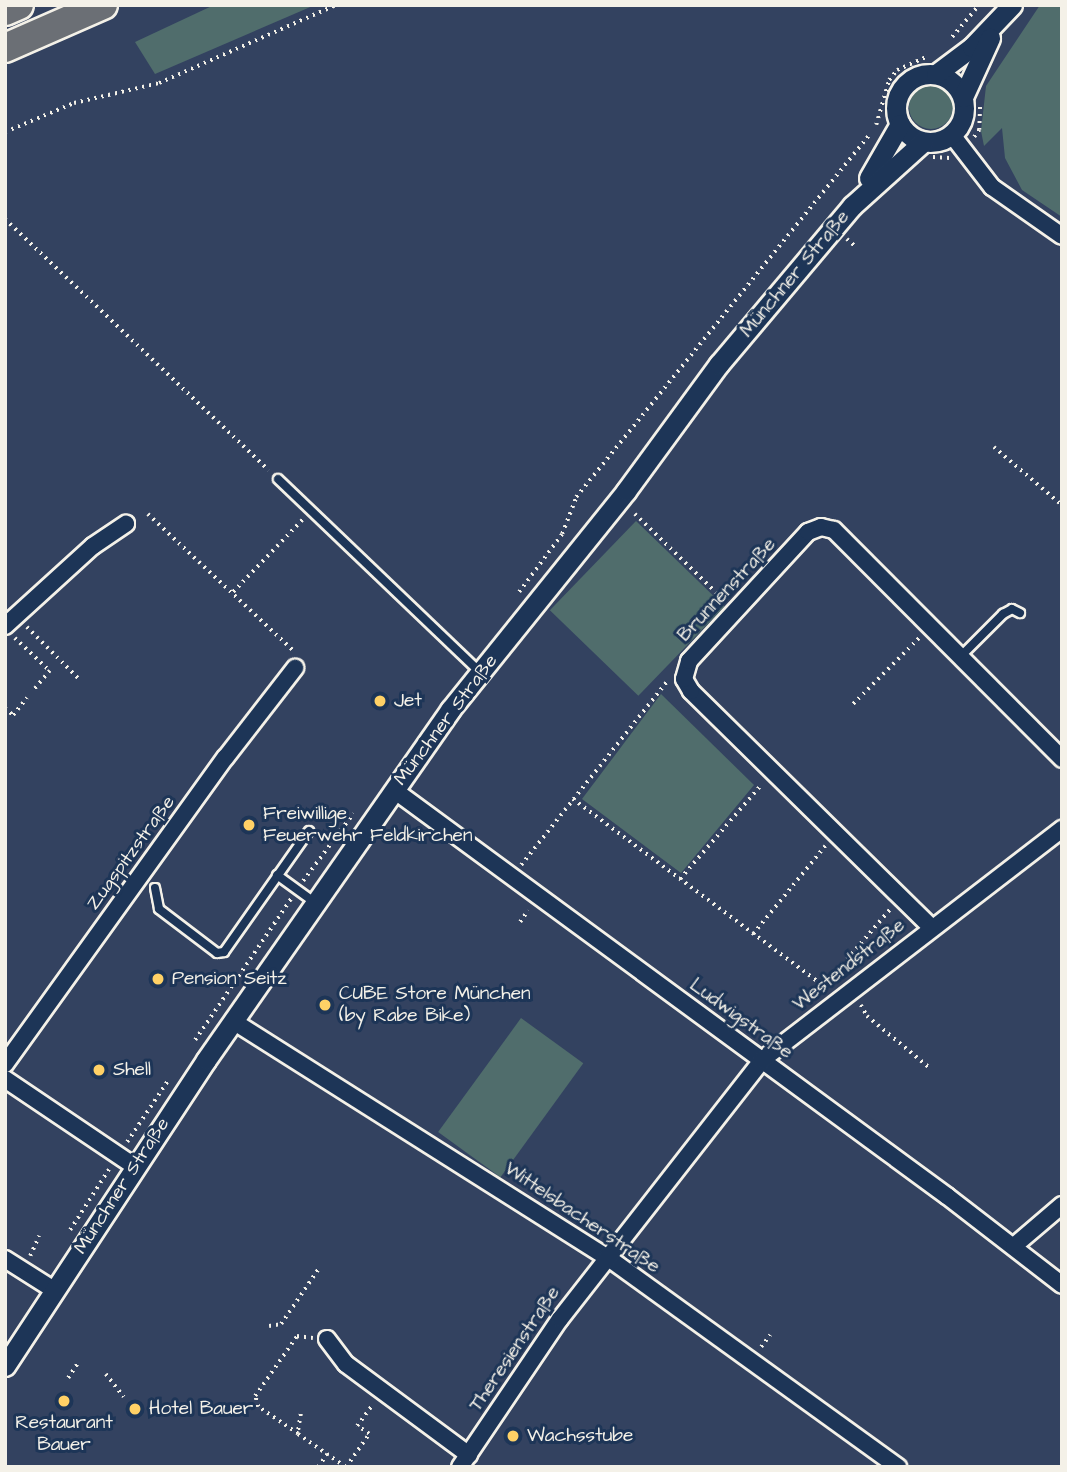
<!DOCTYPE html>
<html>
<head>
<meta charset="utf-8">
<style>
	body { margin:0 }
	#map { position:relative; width:1067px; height:1472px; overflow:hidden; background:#334260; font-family:"Architects Daughter",sans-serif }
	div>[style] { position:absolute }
	.green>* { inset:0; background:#506d6c; transform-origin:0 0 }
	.round { border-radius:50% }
	.path>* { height:3.5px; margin-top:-1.75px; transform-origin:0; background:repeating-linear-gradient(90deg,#f4f1e8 0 2px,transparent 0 7px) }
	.roads { filter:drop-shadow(2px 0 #f4f1e8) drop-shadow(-2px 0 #f4f1e8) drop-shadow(0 2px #f4f1e8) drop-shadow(0 -2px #f4f1e8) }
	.service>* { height:8px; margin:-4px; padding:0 4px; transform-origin:4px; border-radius:4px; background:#1d3557 }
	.minor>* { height:16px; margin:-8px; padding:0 8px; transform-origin:8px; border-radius:8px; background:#1d3557 }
	.tertiary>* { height:19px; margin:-9.5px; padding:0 9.5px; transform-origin:9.5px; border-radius:9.5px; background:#1d3557 }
	.tertiary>.ring { margin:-9.5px; padding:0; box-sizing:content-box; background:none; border:19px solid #1d3557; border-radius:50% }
	.motorway>* { height:28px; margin:-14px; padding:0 14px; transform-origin:14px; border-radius:14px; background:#6b6f75 }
	.dots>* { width:19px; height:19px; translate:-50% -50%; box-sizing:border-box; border:4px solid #1d3557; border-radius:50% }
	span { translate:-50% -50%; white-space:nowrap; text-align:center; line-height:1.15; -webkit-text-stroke:6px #1d3557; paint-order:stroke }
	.street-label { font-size:19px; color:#f4f1e8 }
	.poi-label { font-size:19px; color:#f4f1e8 }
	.left { translate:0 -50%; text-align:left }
	.frame { position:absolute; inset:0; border:7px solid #f4f1e8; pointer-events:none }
</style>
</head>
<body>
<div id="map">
	<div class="green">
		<i style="clip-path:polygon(214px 5px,315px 5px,155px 74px,135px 42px)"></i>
		<i style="clip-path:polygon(1040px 5px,1062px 5px,1062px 217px,1022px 190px,1005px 158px,1002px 128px,984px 146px,981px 131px,986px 86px)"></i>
		<i class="round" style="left:909px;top:85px;width:44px;height:44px"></i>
		<i style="left:636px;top:521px;width:123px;height:124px;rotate:44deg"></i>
		<i style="clip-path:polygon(661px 694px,754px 785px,681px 873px,582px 799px)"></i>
		<i style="left:521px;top:1018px;width:77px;height:141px;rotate:36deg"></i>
	</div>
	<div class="path">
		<i style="left:952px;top:37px;width:42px;rotate:-49.8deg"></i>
		<i style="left:876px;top:125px;width:47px;rotate:-73.9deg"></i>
		<i style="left:889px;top:80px;width:13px;rotate:-51deg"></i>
		<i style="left:897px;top:70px;width:34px;rotate:-24deg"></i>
		<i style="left:5px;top:132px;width:75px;rotate:-22.8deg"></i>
		<i style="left:74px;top:103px;width:87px;rotate:-13.2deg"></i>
		<i style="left:159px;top:83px;width:193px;rotate:-23.8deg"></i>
		<i style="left:974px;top:137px;width:9px;rotate:-54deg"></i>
		<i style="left:979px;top:130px;width:25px;rotate:-88deg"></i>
		<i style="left:933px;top:157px;width:17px;rotate:3deg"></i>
		<i style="left:5px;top:219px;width:364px;rotate:43.6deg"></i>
		<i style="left:847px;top:239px;width:11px;rotate:41deg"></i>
		<i style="left:994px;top:447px;width:89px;rotate:40.5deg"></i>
		<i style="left:148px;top:514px;width:202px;rotate:43.2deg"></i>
		<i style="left:635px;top:514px;width:124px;rotate:44deg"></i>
		<i style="left:233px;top:592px;width:103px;rotate:-46.2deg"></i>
		<i style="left:519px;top:592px;width:72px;rotate:-53.4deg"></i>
		<i style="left:562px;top:534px;width:40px;rotate:-69deg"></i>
		<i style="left:576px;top:497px;width:467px;rotate:-51deg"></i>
		<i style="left:27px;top:627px;width:76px;rotate:45deg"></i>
		<i style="left:15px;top:638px;width:48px;rotate:43.3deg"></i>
		<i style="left:50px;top:671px;width:25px;rotate:130deg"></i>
		<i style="left:853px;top:704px;width:93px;rotate:-45deg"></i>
		<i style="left:5px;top:708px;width:11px;rotate:41deg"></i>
		<i style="left:13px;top:715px;width:22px;rotate:-51deg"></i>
		<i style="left:573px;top:799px;width:319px;rotate:36.7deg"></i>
		<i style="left:521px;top:865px;width:236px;rotate:-51.5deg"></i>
		<i style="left:680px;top:879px;width:125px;rotate:-49.2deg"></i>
		<i style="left:303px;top:881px;width:84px;rotate:-53.3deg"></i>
		<i style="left:520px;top:922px;width:14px;rotate:-56deg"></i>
		<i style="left:753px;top:934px;width:114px;rotate:-50.7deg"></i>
		<i style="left:824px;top:986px;width:103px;rotate:-49.3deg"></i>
		<i style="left:861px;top:1005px;width:13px;rotate:61deg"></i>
		<i style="left:867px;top:1016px;width:83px;rotate:39.6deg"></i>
		<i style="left:195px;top:1040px;width:171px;rotate:-55.8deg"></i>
		<i style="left:127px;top:1142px;width:76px;rotate:-56.3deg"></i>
		<i style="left:70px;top:1230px;width:72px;rotate:-57.4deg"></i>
		<i style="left:30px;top:1256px;width:22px;rotate:-66deg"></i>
		<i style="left:269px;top:1326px;width:12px;rotate:-9deg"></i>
		<i style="left:281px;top:1324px;width:68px;rotate:-55.8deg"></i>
		<i style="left:761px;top:1347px;width:15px;rotate:-53deg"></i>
		<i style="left:106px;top:1374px;width:29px;rotate:52deg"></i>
		<i style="left:68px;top:1378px;width:20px;rotate:-57deg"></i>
		<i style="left:301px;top:1414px;width:20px;rotate:99deg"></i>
		<i style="left:298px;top:1434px;width:58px;rotate:34.5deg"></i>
		<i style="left:298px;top:1434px;width:48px;rotate:-146deg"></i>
		<i style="left:258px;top:1407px;width:11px;rotate:-105deg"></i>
		<i style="left:255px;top:1396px;width:73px;rotate:-55deg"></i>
		<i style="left:297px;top:1336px;width:16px;rotate:7deg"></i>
		<i style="left:318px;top:1467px;width:16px;rotate:-55deg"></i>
		<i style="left:346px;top:1467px;width:40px;rotate:-55.1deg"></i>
		<i style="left:369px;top:1434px;width:14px;rotate:-146deg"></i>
		<i style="left:357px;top:1426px;width:27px;rotate:-54deg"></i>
	</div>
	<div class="roads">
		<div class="service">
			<i style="left:278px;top:479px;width:279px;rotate:43.7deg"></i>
			<i style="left:960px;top:657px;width:61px;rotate:-45deg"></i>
			<i style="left:1003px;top:614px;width:10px;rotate:-29deg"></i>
			<i style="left:1012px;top:609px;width:9px;rotate:27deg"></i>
			<i style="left:277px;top:875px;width:46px;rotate:36.1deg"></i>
			<i style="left:155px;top:888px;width:21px;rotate:79deg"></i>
			<i style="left:159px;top:909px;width:73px;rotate:37.2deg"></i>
			<i style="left:217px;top:953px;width:7px;rotate:-8deg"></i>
			<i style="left:224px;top:952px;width:148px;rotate:-54.9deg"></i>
		</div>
		<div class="minor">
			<i style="left:952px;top:135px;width:66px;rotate:52.4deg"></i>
			<i style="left:992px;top:187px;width:85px;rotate:35deg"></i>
			<i style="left:5px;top:626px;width:119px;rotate:-42.3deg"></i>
			<i style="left:93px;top:546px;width:40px;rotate:-34deg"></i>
			<i style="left:394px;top:790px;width:686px;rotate:36.29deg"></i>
			<i style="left:947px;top:1196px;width:145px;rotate:37.7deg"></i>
			<i style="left:931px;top:927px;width:337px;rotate:-135.5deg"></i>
			<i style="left:691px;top:691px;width:14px;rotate:-120deg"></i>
			<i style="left:684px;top:679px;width:19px;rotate:-74deg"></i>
			<i style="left:689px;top:661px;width:176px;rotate:-47.3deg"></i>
			<i style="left:808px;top:532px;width:14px;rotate:-21deg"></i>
			<i style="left:821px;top:527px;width:13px;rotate:13deg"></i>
			<i style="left:834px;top:530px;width:323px;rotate:45.1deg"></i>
			<i style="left:233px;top:1021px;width:442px;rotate:32.3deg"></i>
			<i style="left:607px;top:1257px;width:359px;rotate:35.8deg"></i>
			<i style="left:5px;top:1064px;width:378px;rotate:-54.3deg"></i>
			<i style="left:226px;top:757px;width:113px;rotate:-52.2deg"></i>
			<i style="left:5px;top:1079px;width:156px;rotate:34deg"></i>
			<i style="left:1014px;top:1246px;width:63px;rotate:-40.5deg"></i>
			<i style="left:5px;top:1259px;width:58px;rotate:32.3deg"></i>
			<i style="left:327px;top:1339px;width:31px;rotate:53deg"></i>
			<i style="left:346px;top:1364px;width:153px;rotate:36.5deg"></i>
			<i style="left:460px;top:1467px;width:179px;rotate:-56deg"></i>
			<i style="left:560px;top:1319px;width:328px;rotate:-52deg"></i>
			<i style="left:762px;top:1060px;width:379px;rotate:-37.6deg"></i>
		</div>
		<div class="tertiary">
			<i class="ring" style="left:896px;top:74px;width:49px;height:49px"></i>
			<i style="left:936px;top:74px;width:45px;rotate:-36.9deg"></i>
			<i style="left:972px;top:47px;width:58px;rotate:-46.4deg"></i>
			<i style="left:963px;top:97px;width:65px;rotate:-65.4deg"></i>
			<i style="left:869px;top:178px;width:62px;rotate:-60.1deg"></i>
			<i style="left:5px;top:1366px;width:366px;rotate:-56.7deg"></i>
			<i style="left:206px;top:1060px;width:427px;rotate:-55.1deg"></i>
			<i style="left:450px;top:710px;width:281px;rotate:-51.2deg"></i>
			<i style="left:626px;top:491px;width:157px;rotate:-53.8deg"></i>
			<i style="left:719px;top:364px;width:207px;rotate:-49.9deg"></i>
			<i style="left:852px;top:206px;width:96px;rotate:-42deg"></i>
		</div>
		<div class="motorway">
			<i style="left:5px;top:11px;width:15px;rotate:-23deg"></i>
			<i style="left:5px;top:48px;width:107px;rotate:-23.7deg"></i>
		</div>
	</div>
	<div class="dots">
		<i style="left:380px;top:701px;background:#ffd166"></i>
		<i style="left:249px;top:825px;background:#ffd166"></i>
		<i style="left:158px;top:979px;background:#ffd166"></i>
		<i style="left:325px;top:1005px;background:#ffd166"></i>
		<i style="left:99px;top:1070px;background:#ffd166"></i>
		<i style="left:64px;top:1401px;background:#ffd166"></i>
		<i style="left:135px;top:1409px;background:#ffd166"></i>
		<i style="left:513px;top:1436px;background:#ffd166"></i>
	</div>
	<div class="street-label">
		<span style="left:795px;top:274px;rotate:-50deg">Münchner Straße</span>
		<span style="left:727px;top:590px;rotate:-47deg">Brunnenstraße</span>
		<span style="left:446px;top:720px;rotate:-53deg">Münchner Straße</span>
		<span style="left:131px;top:853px;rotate:-54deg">Zugspitzstraße</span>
		<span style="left:849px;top:965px;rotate:-38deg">Westendstraße</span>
		<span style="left:741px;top:1019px;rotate:36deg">Ludwigstraße</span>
		<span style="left:122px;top:1186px;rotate:-57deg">Münchner Straße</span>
		<span style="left:582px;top:1218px;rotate:34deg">Wittelsbacherstraße</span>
		<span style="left:515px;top:1349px;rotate:-56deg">Theresienstraße</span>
	</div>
	<div class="poi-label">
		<span class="left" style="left:394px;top:701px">Jet</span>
		<span class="left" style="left:263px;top:825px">Freiwillige<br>Feuerwehr Feldkirchen</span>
		<span class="left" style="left:172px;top:979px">Pension Seitz</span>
		<span class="left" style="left:339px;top:1005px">CUBE Store München<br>(by Rabe Bike)</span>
		<span class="left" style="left:113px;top:1070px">Shell</span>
		<span class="left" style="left:149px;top:1409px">Hotel Bauer</span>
		<span style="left:64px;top:1434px">Restaurant<br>Bauer</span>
		<span class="left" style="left:527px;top:1436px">Wachsstube</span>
	</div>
	<div class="frame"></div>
</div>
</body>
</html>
